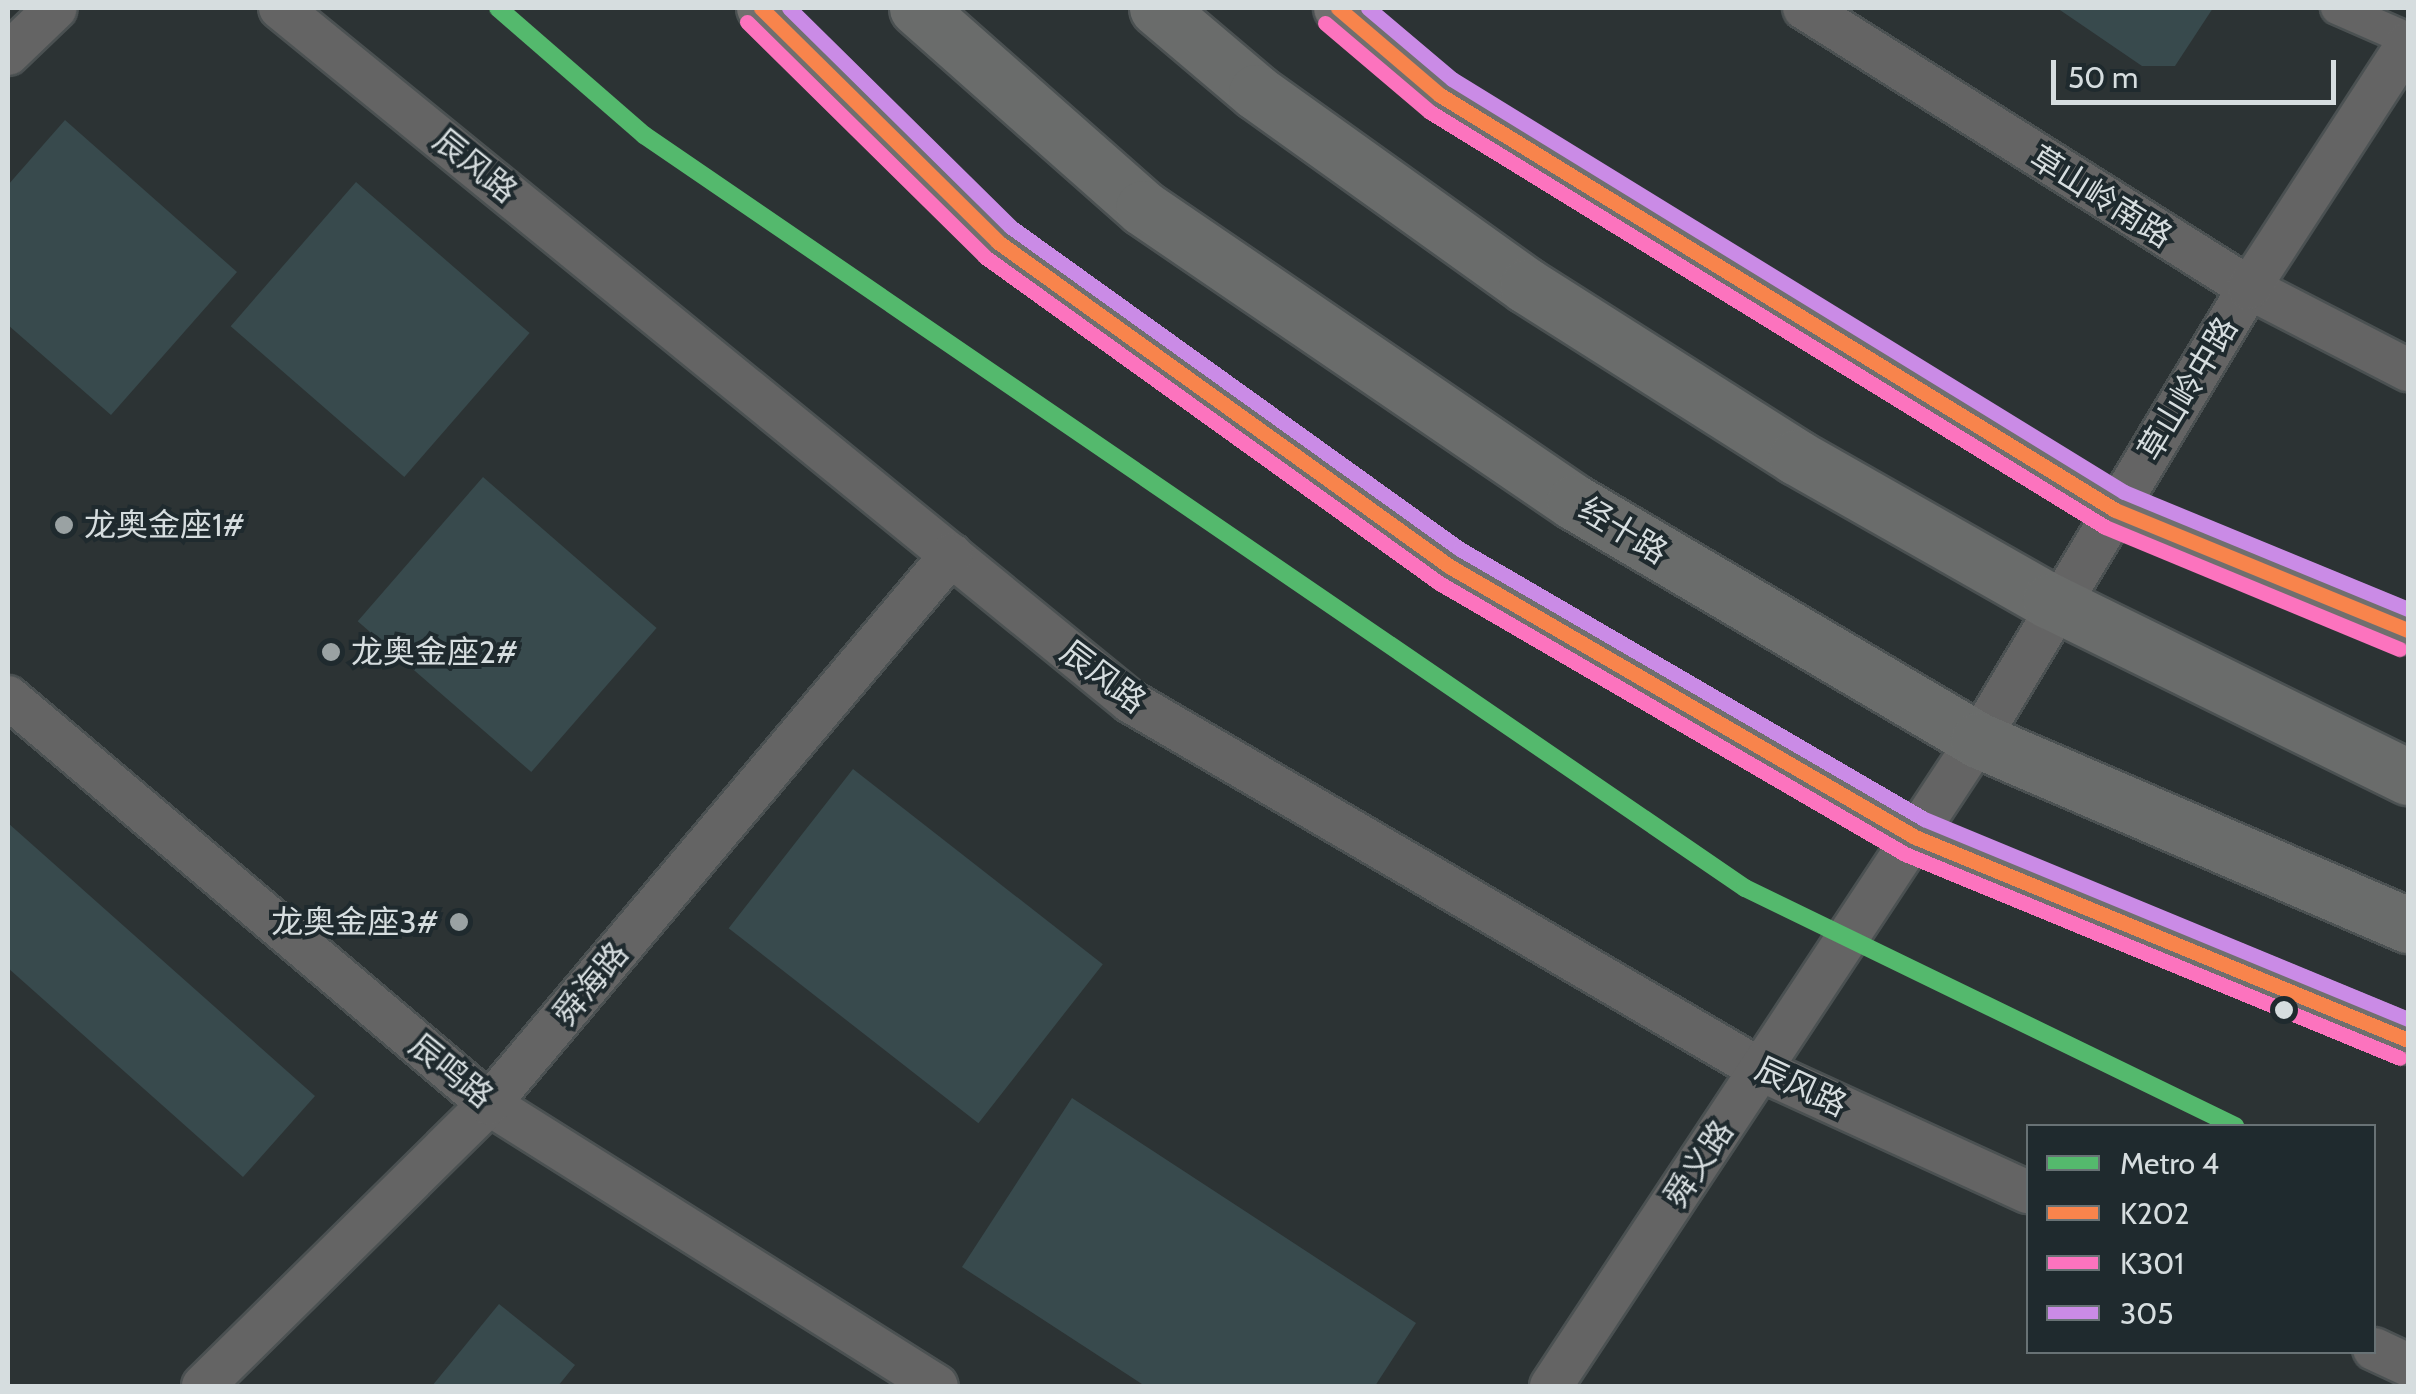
<!DOCTYPE html>
<html>
<head>
<meta charset="utf-8">
<style>
	body { margin:0 }
	#map { position:relative; width:2416px; height:1394px; overflow:hidden; background:#2c3334; font-family:Cabin,"Noto Sans SC",sans-serif }
	div>[style] { position:absolute }
	.building>* { inset:0; background:#384a4d; transform-origin:0 0 }
	.roads { filter:drop-shadow(2px 0 #4b5152) drop-shadow(-2px 0 #4b5152) drop-shadow(0 2px #4b5152) drop-shadow(0 -2px #4b5152) }
	.minor>* { height:32px; margin:-16px; padding:0 16px; transform-origin:16px; border-radius:16px; background:#646464 }
	.tertiary>* { height:42px; margin:-21px; padding:0 21px; transform-origin:21px; border-radius:21px; background:#646464 }
	.secondary>* { height:48px; margin:-24px; padding:0 24px; transform-origin:24px; border-radius:24px; background:#706f6e }
	.trunk>* { height:55px; margin:-27.5px; padding:0 27.5px; transform-origin:27.5px; border-radius:27.5px; background:#6a6c6b }
	.bus-1>* { height:15px; margin:-7.5px; padding:0 7.5px; transform-origin:7.5px; border-radius:7.5px; background:#f8844c }
	.bus-2>* { height:15px; margin:-7.5px; padding:0 7.5px; transform-origin:7.5px; border-radius:7.5px; background:#fc73be }
	.bus-3>* { height:15px; margin:-7.5px; padding:0 7.5px; transform-origin:7.5px; border-radius:7.5px; background:#ca8be6 }
	.metro-1>* { height:18px; margin:-9px; padding:0 9px; transform-origin:9px; border-radius:9px; background:#54b96d }
	.dots>* { width:28px; height:28px; translate:-50% -50%; box-sizing:border-box; border:5px solid #1f2a2e; border-radius:50% }
	span { translate:-50% -50%; white-space:nowrap; text-align:center; line-height:1.15; -webkit-text-stroke:8px #1f2a2e; paint-order:stroke }
	.street-label { font-size:32px; color:#d6dddf }
	.poi-label { font-size:32px; color:#d6dddf }
	.left { translate:0 -50%; text-align:left }
	.right { translate:-100% -50%; text-align:right }
	.frame { position:absolute; inset:0; border:10px solid #d6dddf; pointer-events:none }
	.legend { position:absolute; left:2026px; top:1124px; width:350px; height:230px; box-sizing:border-box; background:#1f2a2e; border:2px solid #687275; margin:0; padding:12px 18px; list-style:none; font-size:30px; color:#d6dddf }
	.legend li { display:flex; align-items:center; gap:20px; height:50px }
	.legend b { width:50px; border:2px solid #687275 }
	.scale { position:absolute; left:2051px; top:60px; width:285px; height:45px; box-sizing:border-box; border:5px solid #d6dddf; border-top:0; padding-left:12px; font-size:30px; line-height:35px; white-space:nowrap; color:#d6dddf; -webkit-text-stroke:8px #1f2a2e; paint-order:stroke }
</style>
</head>
<body>
<div id="map">
	<div class="building">
		<i style="clip-path:polygon(2057px 8px,2213px 8px,2175px 66px,2142px 66px)"></i>
		<i style="clip-path:polygon(65px 120px,237px 272px,111px 415px,8px 325px,8px 185px)"></i>
		<i style="left:356px;top:182px;width:230px;height:191px;rotate:41deg"></i>
		<i style="left:483px;top:477px;width:230px;height:191px;rotate:41deg"></i>
		<i style="left:853px;top:769px;width:317px;height:202px;rotate:38deg"></i>
		<i style="clip-path:polygon(8px 823px,315px 1096px,243px 1177px,8px 968px)"></i>
		<i style="clip-path:polygon(1072px 1098px,1416px 1323px,1375px 1386px,1145px 1386px,962px 1267px)"></i>
		<i style="clip-path:polygon(499px 1304px,575px 1365px,558px 1386px,432px 1386px)"></i>
	</div>
	<div class="roads">
		<div class="minor">
			<i style="left:2337px;top:8px;width:77px;rotate:23.6deg"></i>
		</div>
		<div class="tertiary">
			<i style="left:280px;top:8px;width:1098px;rotate:39.2deg"></i>
			<i style="left:1131px;top:702px;width:730px;rotate:30.29deg"></i>
			<i style="left:1761px;top:1070px;width:294px;rotate:24.6deg"></i>
			<i style="left:1804px;top:8px;width:526px;rotate:32.18deg"></i>
			<i style="left:2249px;top:288px;width:179px;rotate:27.3deg"></i>
			<i style="left:8px;top:54px;width:66px;rotate:-43.8deg"></i>
			<i style="left:8px;top:697px;width:630px;rotate:40.24deg"></i>
			<i style="left:489px;top:1104px;width:529px;rotate:32.19deg"></i>
			<i style="left:2374px;top:1349px;width:38px;rotate:25deg"></i>
			<i style="left:203px;top:1386px;width:402px;rotate:-44.6deg"></i>
			<i style="left:489px;top:1104px;width:718px;rotate:-49.92deg"></i>
			<i style="left:1551px;top:1386px;width:774px;rotate:-56.54deg"></i>
			<i style="left:1978px;top:740px;width:527px;rotate:-59.05deg"></i>
			<i style="left:2249px;top:288px;width:292px;rotate:-57deg"></i>
		</div>
		<div class="secondary">
			<i style="left:761px;top:8px;width:333px;rotate:44.6deg"></i>
			<i style="left:998px;top:242px;width:555px;rotate:35.69deg"></i>
			<i style="left:1449px;top:566px;width:539px;rotate:30.18deg"></i>
			<i style="left:1915px;top:837px;width:533px;rotate:22.38deg"></i>
			<i style="left:1338px;top:8px;width:134px;rotate:40.5deg"></i>
			<i style="left:1440px;top:95px;width:792px;rotate:31.58deg"></i>
			<i style="left:2115px;top:510px;width:317px;rotate:22.3deg"></i>
		</div>
		<div class="trunk">
			<i style="left:917px;top:8px;width:302px;rotate:41.5deg"></i>
			<i style="left:1143px;top:208px;width:522px;rotate:34.3deg"></i>
			<i style="left:1574px;top:502px;width:469px;rotate:30.5deg"></i>
			<i style="left:1978px;top:740px;width:468px;rotate:23.3deg"></i>
			<i style="left:1157px;top:8px;width:130px;rotate:40.3deg"></i>
			<i style="left:1256px;top:92px;width:333px;rotate:35.6deg"></i>
			<i style="left:1527px;top:286px;width:319px;rotate:32.4deg"></i>
			<i style="left:1796px;top:457px;width:292px;rotate:29.6deg"></i>
			<i style="left:2050px;top:601px;width:399px;rotate:26.2deg"></i>
		</div>
	</div>
	<div class="bus-1">
		<i style="left:761px;top:8px;width:333px;rotate:44.6deg"></i>
		<i style="left:998px;top:242px;width:555px;rotate:35.69deg"></i>
		<i style="left:1449px;top:566px;width:539px;rotate:30.18deg"></i>
		<i style="left:1915px;top:837px;width:533px;rotate:22.38deg"></i>
		<i style="left:1338px;top:8px;width:134px;rotate:40.5deg"></i>
		<i style="left:1440px;top:95px;width:792px;rotate:31.58deg"></i>
		<i style="left:2115px;top:510px;width:317px;rotate:22.3deg"></i>
	</div>
	<div class="bus-2">
		<i style="left:747px;top:22px;width:334px;rotate:44.6deg"></i>
		<i style="left:985px;top:257px;width:559px;rotate:35.68deg"></i>
		<i style="left:1439px;top:583px;width:539px;rotate:30.18deg"></i>
		<i style="left:1905px;top:854px;width:535px;rotate:22.4deg"></i>
		<i style="left:1325px;top:23px;width:138px;rotate:40.3deg"></i>
		<i style="left:1430px;top:112px;width:792px;rotate:31.58deg"></i>
		<i style="left:2105px;top:527px;width:319px;rotate:22.5deg"></i>
	</div>
	<div class="bus-3">
		<i style="left:789px;top:8px;width:312px;rotate:44.6deg"></i>
		<i style="left:1011px;top:227px;width:553px;rotate:35.65deg"></i>
		<i style="left:1460px;top:549px;width:537px;rotate:30.19deg"></i>
		<i style="left:1924px;top:819px;width:524px;rotate:22.45deg"></i>
		<i style="left:1368px;top:8px;width:110px;rotate:40.2deg"></i>
		<i style="left:1452px;top:79px;width:789px;rotate:31.57deg"></i>
		<i style="left:2124px;top:492px;width:307px;rotate:22.4deg"></i>
	</div>
	<div class="metro-1">
		<i style="left:498px;top:8px;width:194px;rotate:41deg"></i>
		<i style="left:644px;top:135px;width:1334px;rotate:34.37deg"></i>
		<i style="left:1745px;top:888px;width:545px;rotate:25.91deg"></i>
	</div>
	<div class="dots">
		<i style="left:64px;top:525px;background:#9aa2a3"></i>
		<i style="left:331px;top:652px;background:#9aa2a3"></i>
		<i style="left:459px;top:922px;background:#9aa2a3"></i>
		<i style="left:2284px;top:1010px;background:#d6dddf"></i>
	</div>
	<div class="street-label">
		<span style="left:475px;top:166px;rotate:39deg">辰风路</span>
		<span style="left:2101px;top:197px;rotate:32deg">草山岭南路</span>
		<span style="left:2188px;top:389px;rotate:-59deg">草山岭中路</span>
		<span style="left:1623px;top:531px;rotate:31deg">经十路</span>
		<span style="left:1103px;top:677px;rotate:37deg">辰风路</span>
		<span style="left:591px;top:984px;rotate:-50deg">舜海路</span>
		<span style="left:451px;top:1071px;rotate:39deg">辰鸣路</span>
		<span style="left:1801px;top:1087px;rotate:25deg">辰风路</span>
		<span style="left:1699px;top:1164px;rotate:-56deg">舜义路</span>
	</div>
	<div class="poi-label">
		<span class="left" style="left:84px;top:525px">龙奥金座1#</span>
		<span class="left" style="left:351px;top:652px">龙奥金座2#</span>
		<span class="right" style="left:439px;top:922px">龙奥金座3#</span>
	</div>
	<div class="frame"></div>
	<ul class="legend">
	<li><b style="height:12px;background:#54b96d"></b>Metro 4</li>
	<li><b style="height:12px;background:#f8844c"></b>K202</li>
	<li><b style="height:12px;background:#fc73be"></b>K301</li>
	<li><b style="height:12px;background:#ca8be6"></b>305</li>
	</ul>
	<div class="scale">50 m</div>
</div>
</body>
</html>
